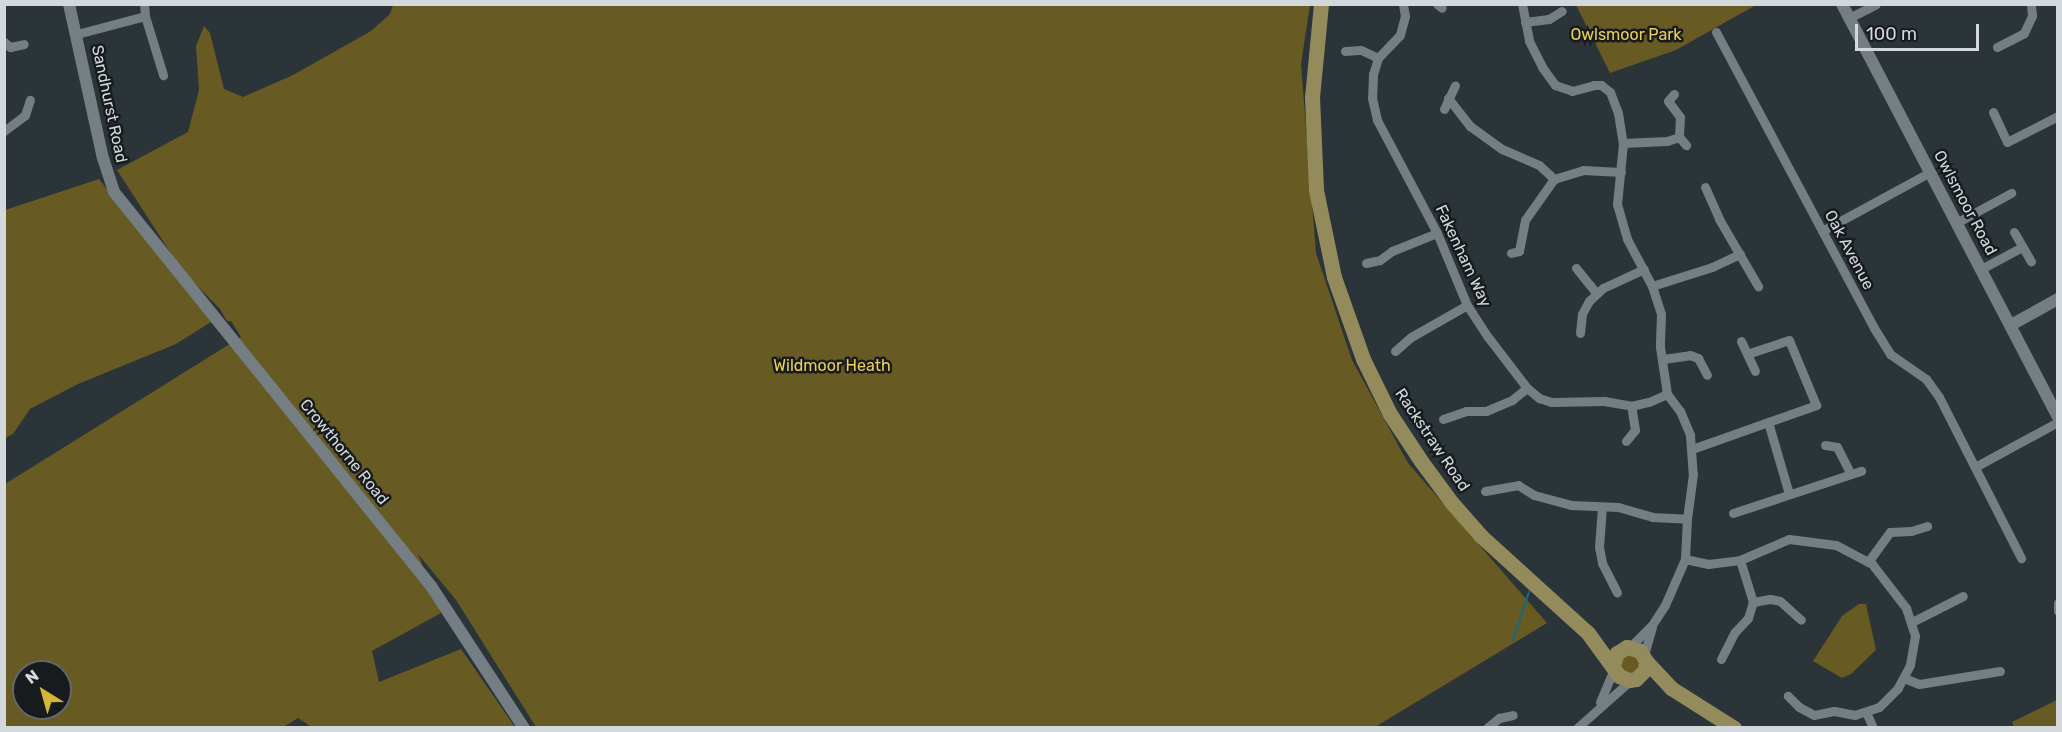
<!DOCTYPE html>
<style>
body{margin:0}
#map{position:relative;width:2062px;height:732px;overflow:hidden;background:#2b3438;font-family:Rubik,sans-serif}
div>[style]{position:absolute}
.green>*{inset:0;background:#675a22}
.stream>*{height:2px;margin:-1px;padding:0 1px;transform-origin:1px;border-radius:1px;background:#176787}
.minor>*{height:9px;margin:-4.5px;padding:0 4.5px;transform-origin:4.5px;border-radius:4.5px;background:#747e83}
.tertiary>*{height:12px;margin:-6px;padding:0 6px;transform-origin:6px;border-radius:6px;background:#747e83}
.primary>*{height:15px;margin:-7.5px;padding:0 7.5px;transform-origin:7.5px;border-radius:7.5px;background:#938b5b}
span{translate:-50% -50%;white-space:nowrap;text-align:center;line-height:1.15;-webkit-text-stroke:5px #171b1d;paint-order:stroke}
.park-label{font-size:16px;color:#ecd057}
.street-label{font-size:16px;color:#d2d8db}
.frame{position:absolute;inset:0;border:6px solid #d2d8db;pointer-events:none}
.north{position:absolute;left:12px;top:660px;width:60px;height:60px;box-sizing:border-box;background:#171b1d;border:2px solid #626769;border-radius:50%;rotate:323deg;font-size:16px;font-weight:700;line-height:24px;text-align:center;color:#d2d8db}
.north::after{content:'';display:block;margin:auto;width:21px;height:27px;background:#d3b635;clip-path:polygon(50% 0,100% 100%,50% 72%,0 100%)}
.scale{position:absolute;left:1855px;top:24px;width:124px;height:27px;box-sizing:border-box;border:3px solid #d2d8db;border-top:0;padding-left:8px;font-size:18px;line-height:21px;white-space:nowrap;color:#d2d8db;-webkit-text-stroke:4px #171b1d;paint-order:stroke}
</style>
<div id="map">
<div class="green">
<div style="clip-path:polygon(evenodd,393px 5px,1310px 5px,1301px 64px,1316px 253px,1352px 360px,1408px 463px,1547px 623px,1375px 727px,536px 727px,456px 600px,418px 554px,441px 613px,372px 651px,379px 682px,461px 649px,515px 727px,313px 728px,298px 718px,282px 728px,5px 728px,5px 484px,241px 337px,231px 321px,227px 321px,220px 309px,181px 269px,117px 170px,188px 132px,199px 90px,196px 46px,204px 26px,210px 33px,224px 89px,243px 97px,293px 75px,371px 31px,390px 14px,393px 5px,24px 672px,60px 672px,60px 708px,24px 708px,24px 672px)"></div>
<div style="clip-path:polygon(1576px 5px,1756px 5px,1676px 50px,1610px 73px)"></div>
<div style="clip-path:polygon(99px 179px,211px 322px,176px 344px,78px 384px,30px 409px,13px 434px,5px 438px,5px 210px)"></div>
<div style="clip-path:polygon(1859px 604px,1866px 604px,1876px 650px,1851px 674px,1842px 678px,1813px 661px,1842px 616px)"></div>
<div style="clip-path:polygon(1634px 653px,1640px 665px,1636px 671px,1628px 674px,1619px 669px,1619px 657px)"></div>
<div style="clip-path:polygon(2057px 700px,2057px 727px,2014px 727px,2012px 722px)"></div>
</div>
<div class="stream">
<div style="left:1513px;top:640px;width:51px;rotate:-71.6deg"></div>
</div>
<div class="minor">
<div style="left:144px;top:4px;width:12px;rotate:85deg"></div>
<div style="left:145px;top:16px;width:62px;rotate:73deg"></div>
<div style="left:1403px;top:4px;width:12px;rotate:81deg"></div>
<div style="left:1405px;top:16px;width:20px;rotate:105deg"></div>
<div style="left:1400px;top:35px;width:32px;rotate:134deg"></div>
<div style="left:1378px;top:58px;width:17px;rotate:107deg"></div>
<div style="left:1373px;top:74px;width:24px;rotate:92deg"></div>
<div style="left:1372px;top:98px;width:23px;rotate:77deg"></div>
<div style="left:1377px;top:120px;width:128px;rotate:62deg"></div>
<div style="left:1437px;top:233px;width:78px;rotate:67.4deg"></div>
<div style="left:1467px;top:305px;width:38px;rotate:57deg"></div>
<div style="left:1488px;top:337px;width:64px;rotate:52.6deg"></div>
<div style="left:1527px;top:388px;width:16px;rotate:40deg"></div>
<div style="left:1539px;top:398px;width:13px;rotate:18deg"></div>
<div style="left:1551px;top:402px;width:53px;rotate:-1.1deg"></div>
<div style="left:1604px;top:401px;width:27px;rotate:10deg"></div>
<div style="left:1631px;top:406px;width:18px;rotate:-13deg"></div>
<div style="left:1649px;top:402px;width:20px;rotate:-24deg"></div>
<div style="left:1437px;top:4px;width:6px;rotate:39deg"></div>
<div style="left:1522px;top:4px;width:38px;rotate:79deg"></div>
<div style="left:1529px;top:41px;width:29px;rotate:63deg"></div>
<div style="left:1542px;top:67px;width:22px;rotate:54deg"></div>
<div style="left:1555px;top:85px;width:18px;rotate:19deg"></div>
<div style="left:1572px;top:91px;width:23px;rotate:-15deg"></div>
<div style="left:1594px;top:85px;width:7px"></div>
<div style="left:1601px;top:85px;width:11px;rotate:38deg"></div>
<div style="left:1610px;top:92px;width:22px;rotate:69deg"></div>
<div style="left:1618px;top:113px;width:30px;rotate:81deg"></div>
<div style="left:1623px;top:143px;width:61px;rotate:95.6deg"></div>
<div style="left:1617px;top:204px;width:36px;rotate:74deg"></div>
<div style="left:1627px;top:239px;width:53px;rotate:62deg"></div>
<div style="left:1652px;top:286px;width:29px;rotate:72deg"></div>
<div style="left:1661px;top:314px;width:33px;rotate:92deg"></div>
<div style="left:1660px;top:347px;width:48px;rotate:81.5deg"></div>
<div style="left:1667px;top:394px;width:21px;rotate:53deg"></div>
<div style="left:1680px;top:411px;width:26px;rotate:67deg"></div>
<div style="left:1690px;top:435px;width:39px;rotate:86deg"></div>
<div style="left:1693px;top:474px;width:45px;rotate:97.6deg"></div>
<div style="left:1687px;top:519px;width:40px;rotate:92.9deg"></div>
<div style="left:1685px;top:559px;width:50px;rotate:113.5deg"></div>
<div style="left:1665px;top:605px;width:24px;rotate:123deg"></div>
<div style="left:1652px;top:625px;width:31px;rotate:135deg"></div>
<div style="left:1849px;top:18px;width:30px;rotate:-27deg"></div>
<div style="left:1525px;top:22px;width:24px;rotate:-7deg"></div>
<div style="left:1549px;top:19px;width:15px;rotate:-32deg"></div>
<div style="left:1716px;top:32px;width:336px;rotate:61.9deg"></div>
<div style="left:1874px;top:328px;width:31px;rotate:58deg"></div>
<div style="left:1890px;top:354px;width:44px;rotate:34.8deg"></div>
<div style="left:1926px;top:379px;width:22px;rotate:54deg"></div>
<div style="left:1939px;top:397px;width:181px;rotate:63deg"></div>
<div style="left:77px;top:34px;width:70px;rotate:-14.8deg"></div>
<div style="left:4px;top:42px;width:8px;rotate:40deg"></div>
<div style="left:10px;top:47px;width:14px;rotate:-12deg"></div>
<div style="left:1997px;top:47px;width:30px;rotate:-27deg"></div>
<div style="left:2024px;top:33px;width:19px;rotate:-65deg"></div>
<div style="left:2032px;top:16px;width:12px;rotate:-95deg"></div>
<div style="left:1345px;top:51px;width:16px;rotate:-4deg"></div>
<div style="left:1361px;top:50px;width:19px;rotate:25deg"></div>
<div style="left:1674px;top:94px;width:9px;rotate:131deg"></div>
<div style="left:1668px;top:101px;width:20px;rotate:53deg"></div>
<div style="left:1680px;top:117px;width:20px;rotate:93deg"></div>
<div style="left:1679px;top:137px;width:11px;rotate:49deg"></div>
<div style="left:1448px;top:98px;width:36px;rotate:52deg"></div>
<div style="left:1470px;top:126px;width:39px;rotate:36deg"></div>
<div style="left:1502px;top:149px;width:40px;rotate:23.4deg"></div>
<div style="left:1539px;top:165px;width:21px;rotate:43deg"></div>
<div style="left:1444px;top:109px;width:26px;rotate:-65deg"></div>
<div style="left:1993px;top:112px;width:33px;rotate:65deg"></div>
<div style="left:2007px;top:142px;width:57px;rotate:-27deg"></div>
<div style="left:4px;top:131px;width:26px;rotate:-37deg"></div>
<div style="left:25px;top:115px;width:16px;rotate:-72deg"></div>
<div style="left:1623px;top:143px;width:44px;rotate:-2.6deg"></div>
<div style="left:1667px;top:141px;width:13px;rotate:-18deg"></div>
<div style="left:1705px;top:187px;width:35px;rotate:66deg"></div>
<div style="left:1719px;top:219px;width:78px;rotate:59.8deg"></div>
<div style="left:1956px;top:223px;width:63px;rotate:-28.6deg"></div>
<div style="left:1822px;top:231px;width:123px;rotate:-28.6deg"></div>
<div style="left:2014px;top:232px;width:34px;rotate:60deg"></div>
<div style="left:1511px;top:253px;width:8px;rotate:-14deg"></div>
<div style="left:1519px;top:251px;width:32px;rotate:-79deg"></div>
<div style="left:1525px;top:220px;width:50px;rotate:-54.7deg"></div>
<div style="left:1554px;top:179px;width:30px;rotate:-17deg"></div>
<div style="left:1583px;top:170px;width:38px;rotate:3deg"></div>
<div style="left:1366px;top:263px;width:14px;rotate:-12deg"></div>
<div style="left:1380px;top:260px;width:15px;rotate:-37deg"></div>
<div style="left:1392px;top:251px;width:48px;rotate:-21.8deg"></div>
<div style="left:1576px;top:268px;width:33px;rotate:51deg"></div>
<div style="left:1981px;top:269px;width:47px;rotate:-28.2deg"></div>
<div style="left:1652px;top:286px;width:63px;rotate:-17.6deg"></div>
<div style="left:1712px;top:267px;width:31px;rotate:-25deg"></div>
<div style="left:1580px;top:333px;width:19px;rotate:-84deg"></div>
<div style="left:1582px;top:314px;width:15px;rotate:-62deg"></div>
<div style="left:1589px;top:301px;width:19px;rotate:-43deg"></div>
<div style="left:1603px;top:288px;width:45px;rotate:-24.9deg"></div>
<div style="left:1741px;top:341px;width:33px;rotate:65deg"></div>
<div style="left:1395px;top:351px;width:21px;rotate:-41deg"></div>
<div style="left:1411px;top:337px;width:64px;rotate:-29.7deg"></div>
<div style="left:1663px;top:359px;width:27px;rotate:-8deg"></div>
<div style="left:1690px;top:355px;width:9px;rotate:21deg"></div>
<div style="left:1698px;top:358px;width:19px;rotate:62deg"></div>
<div style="left:1443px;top:419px;width:24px;rotate:-19deg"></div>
<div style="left:1466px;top:411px;width:20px"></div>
<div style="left:1486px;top:411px;width:28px;rotate:-23deg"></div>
<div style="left:1512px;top:400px;width:19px;rotate:-39deg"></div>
<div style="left:1768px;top:422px;width:75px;rotate:73.7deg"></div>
<div style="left:1626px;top:441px;width:14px;rotate:-51deg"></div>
<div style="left:1635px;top:430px;width:24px;rotate:-99deg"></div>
<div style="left:1825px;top:445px;width:12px;rotate:9deg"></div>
<div style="left:1837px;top:447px;width:30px;rotate:63deg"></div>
<div style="left:1692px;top:449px;width:132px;rotate:-19.5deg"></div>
<div style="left:1816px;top:405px;width:70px;rotate:-112.6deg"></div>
<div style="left:1789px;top:340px;width:44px;rotate:161.6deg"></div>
<div style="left:1975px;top:467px;width:94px;rotate:-28.5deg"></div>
<div style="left:1485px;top:491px;width:34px;rotate:-10deg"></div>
<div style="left:1518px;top:485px;width:19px;rotate:32deg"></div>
<div style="left:1534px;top:495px;width:38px;rotate:15deg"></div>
<div style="left:1571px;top:505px;width:47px;rotate:2.4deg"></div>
<div style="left:1618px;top:507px;width:35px;rotate:16deg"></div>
<div style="left:1652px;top:517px;width:35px;rotate:3deg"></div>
<div style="left:1602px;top:507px;width:40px;rotate:94.3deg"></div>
<div style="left:1599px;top:547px;width:16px;rotate:79deg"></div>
<div style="left:1602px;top:563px;width:33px;rotate:63deg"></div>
<div style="left:1733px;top:513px;width:135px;rotate:-18.2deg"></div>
<div style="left:1685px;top:559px;width:24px;rotate:12deg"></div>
<div style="left:1708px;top:564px;width:32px;rotate:-7deg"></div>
<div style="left:1740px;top:560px;width:53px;rotate:-23.2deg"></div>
<div style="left:1789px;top:539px;width:47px;rotate:7.3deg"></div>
<div style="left:1836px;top:545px;width:41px;rotate:27.8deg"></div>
<div style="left:1872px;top:564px;width:56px;rotate:52.3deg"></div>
<div style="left:1906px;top:608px;width:29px;rotate:72deg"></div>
<div style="left:1915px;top:636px;width:29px;rotate:100deg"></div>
<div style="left:1910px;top:665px;width:26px;rotate:118deg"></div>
<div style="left:1898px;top:688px;width:27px;rotate:135deg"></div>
<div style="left:1879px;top:707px;width:25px;rotate:162deg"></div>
<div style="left:1855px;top:715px;width:21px;rotate:-169deg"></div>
<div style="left:1834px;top:711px;width:20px;rotate:169deg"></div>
<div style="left:1814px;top:715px;width:17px;rotate:-152deg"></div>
<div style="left:1799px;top:707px;width:16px;rotate:-135deg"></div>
<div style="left:1868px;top:562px;width:37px;rotate:-54deg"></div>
<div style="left:1890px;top:532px;width:21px;rotate:-3deg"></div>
<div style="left:1911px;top:531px;width:17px;rotate:-17deg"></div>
<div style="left:1753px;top:602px;width:17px;rotate:-10deg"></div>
<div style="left:1770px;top:599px;width:10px;rotate:11deg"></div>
<div style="left:1780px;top:601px;width:28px;rotate:42deg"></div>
<div style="left:2058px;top:603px;width:8px;rotate:90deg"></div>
<div style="left:1912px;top:622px;width:57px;rotate:-27deg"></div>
<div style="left:1644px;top:655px;width:29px;rotate:-74deg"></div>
<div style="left:1721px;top:659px;width:30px;rotate:-63deg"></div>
<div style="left:1735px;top:632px;width:19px;rotate:-47deg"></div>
<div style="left:1748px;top:618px;width:17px;rotate:-73deg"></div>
<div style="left:1753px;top:602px;width:44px;rotate:-107.2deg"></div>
<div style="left:1904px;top:678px;width:16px;rotate:22deg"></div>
<div style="left:1919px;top:684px;width:82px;rotate:-9.1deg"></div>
<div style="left:1600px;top:702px;width:36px;rotate:-67deg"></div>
<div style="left:1866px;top:712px;width:17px;rotate:66deg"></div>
<div style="left:1487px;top:728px;width:16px;rotate:-40deg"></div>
<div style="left:1499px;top:718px;width:14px;rotate:-12deg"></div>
<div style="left:1577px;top:728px;width:72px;rotate:-41.6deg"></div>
</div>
<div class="tertiary">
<div style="left:69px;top:4px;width:158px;rotate:77.6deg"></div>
<div style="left:103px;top:158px;width:36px;rotate:72deg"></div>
<div style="left:114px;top:192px;width:506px;rotate:51.18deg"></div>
<div style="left:431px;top:586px;width:170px;rotate:56.8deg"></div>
<div style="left:1842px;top:4px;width:466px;rotate:62.4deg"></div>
<div style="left:2011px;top:325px;width:54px;rotate:-29deg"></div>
</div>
<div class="primary">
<div style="left:1321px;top:4px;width:93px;rotate:95.5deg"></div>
<div style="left:1312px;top:97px;width:93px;rotate:87.5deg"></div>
<div style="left:1316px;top:190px;width:89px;rotate:78.3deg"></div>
<div style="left:1334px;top:277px;width:87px;rotate:70.5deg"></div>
<div style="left:1363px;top:359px;width:61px;rotate:63.9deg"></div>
<div style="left:1390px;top:414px;width:56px;rotate:56.6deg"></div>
<div style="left:1421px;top:461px;width:52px;rotate:53.6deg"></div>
<div style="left:1452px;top:503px;width:44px;rotate:48.7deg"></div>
<div style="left:1481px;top:536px;width:144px;rotate:42.2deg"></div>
<div style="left:1588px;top:633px;width:53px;rotate:54.2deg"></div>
<div style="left:1619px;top:676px;width:11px;rotate:22deg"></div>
<div style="left:1629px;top:680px;width:7px;rotate:-8deg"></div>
<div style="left:1636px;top:679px;width:13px;rotate:-45deg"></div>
<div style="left:1645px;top:670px;width:9px;rotate:-84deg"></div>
<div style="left:1646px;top:661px;width:12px;rotate:-121deg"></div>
<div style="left:1640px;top:651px;width:14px;rotate:-163deg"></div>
<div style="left:1627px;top:647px;width:12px;rotate:149deg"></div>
<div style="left:1617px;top:653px;width:13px;rotate:108deg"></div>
<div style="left:1646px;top:661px;width:37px;rotate:47deg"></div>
<div style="left:1671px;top:688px;width:75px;rotate:32.4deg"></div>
</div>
<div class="park-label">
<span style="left:1626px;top:35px">Owlsmoor Park</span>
<span style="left:832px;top:366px">Wildmoor Heath</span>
</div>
<div class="street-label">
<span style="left:109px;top:104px;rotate:78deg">Sandhurst Road</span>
<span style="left:1965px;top:203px;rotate:62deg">Owlsmoor Road</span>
<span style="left:1849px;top:250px;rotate:62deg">Oak Avenue</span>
<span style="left:1463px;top:256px;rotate:65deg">Fakenham Way</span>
<span style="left:1432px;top:440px;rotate:56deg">Rackstraw Road</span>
<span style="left:344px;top:452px;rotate:51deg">Crowthorne Road</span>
</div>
<div class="frame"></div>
<div class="north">N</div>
<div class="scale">100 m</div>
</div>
